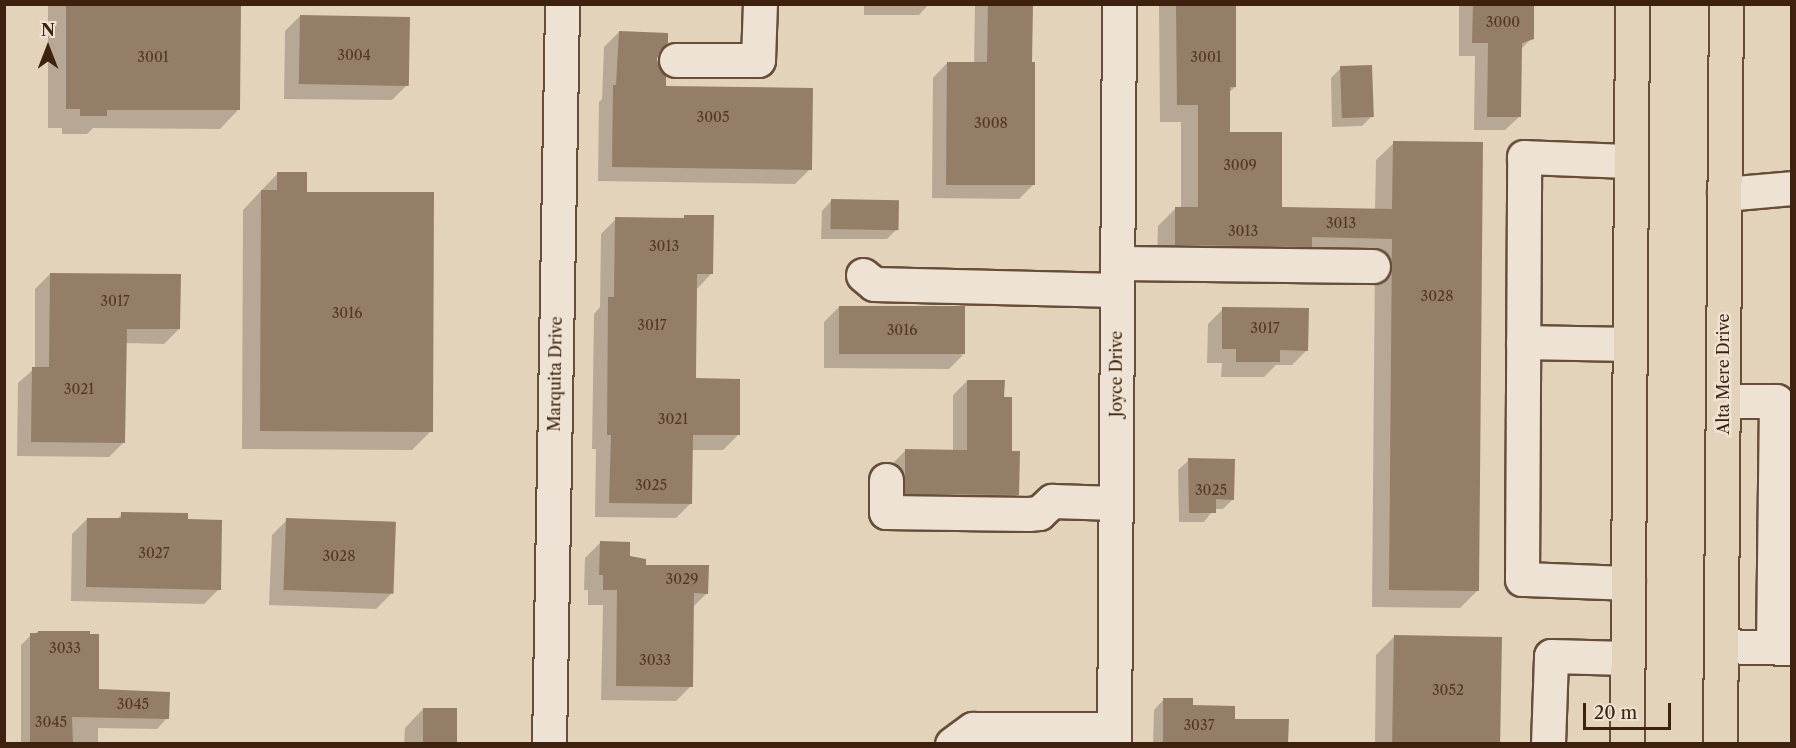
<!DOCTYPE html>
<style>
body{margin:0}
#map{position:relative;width:1796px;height:748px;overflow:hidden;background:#e4d3bb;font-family:"Libre Caslon Text",serif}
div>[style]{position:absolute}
.shadow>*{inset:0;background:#0003}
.building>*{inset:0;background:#947e68;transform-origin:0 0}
.roads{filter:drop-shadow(2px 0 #684e39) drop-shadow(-2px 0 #684e39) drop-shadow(0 2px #684e39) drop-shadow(0 -2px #684e39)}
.minor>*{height:33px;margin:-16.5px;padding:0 16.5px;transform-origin:16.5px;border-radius:16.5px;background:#ede2d3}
.major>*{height:33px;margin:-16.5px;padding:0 16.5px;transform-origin:16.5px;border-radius:16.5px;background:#e4d3bb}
span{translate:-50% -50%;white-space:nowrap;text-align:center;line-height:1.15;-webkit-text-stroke:5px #ede2d3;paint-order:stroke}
.number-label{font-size:14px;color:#543824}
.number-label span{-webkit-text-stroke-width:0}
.street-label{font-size:16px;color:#3e210e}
.frame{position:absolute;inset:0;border:6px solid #3e210e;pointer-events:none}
.north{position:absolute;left:18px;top:18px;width:60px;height:60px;-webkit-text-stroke:4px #ede2d3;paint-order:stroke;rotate:0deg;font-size:16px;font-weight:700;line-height:24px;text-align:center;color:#3e210e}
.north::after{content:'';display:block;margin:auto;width:21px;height:27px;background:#3e210e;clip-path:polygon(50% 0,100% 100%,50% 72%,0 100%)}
.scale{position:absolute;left:1583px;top:703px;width:88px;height:27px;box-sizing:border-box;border:3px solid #3e210e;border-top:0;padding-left:8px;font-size:18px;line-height:21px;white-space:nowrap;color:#3e210e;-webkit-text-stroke:4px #ede2d3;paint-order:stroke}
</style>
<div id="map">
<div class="shadow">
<div style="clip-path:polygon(48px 4px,239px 4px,238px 110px,220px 129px,93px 128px,87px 134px,62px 134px,62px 128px,48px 128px)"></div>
<div style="clip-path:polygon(864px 4px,929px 4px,919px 15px,864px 15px)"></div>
<div style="clip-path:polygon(975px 4px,1031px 4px,1033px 185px,1019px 199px,932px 198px,933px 78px,947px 63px,974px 64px)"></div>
<div style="clip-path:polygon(1159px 4px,1234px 4px,1235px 87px,1228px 93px,1228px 133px,1280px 208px,1375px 210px,1376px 160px,1394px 143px,1478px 590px,1460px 608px,1372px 607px,1375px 256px,1157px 262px,1158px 226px,1176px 208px,1181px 208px,1181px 122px,1160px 122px)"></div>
<div style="clip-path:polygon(1459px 4px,1532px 4px,1532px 38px,1520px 50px,1519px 117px,1505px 130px,1474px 130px,1475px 56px,1459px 56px)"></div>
<div style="clip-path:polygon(300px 16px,407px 85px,392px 100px,284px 99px,285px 31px)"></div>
<div style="clip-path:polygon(619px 32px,658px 51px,656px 59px,664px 88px,810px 169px,795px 184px,598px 181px,599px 102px,602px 99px,604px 47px)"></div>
<div style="clip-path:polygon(1341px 68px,1372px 116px,1362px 126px,1332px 127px,1331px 78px)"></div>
<div style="clip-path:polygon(278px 173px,305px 193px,431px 431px,412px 450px,242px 449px,243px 210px)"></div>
<div style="clip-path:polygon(832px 200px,897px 229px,887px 239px,821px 239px,822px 211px)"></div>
<div style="clip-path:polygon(685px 216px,711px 274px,697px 289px,695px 380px,738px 435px,723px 450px,692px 450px,691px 503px,676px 518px,595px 517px,596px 449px,592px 449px,594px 314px,600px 307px,601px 234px,616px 219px,682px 220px)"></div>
<div style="clip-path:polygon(50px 274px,179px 329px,164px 344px,125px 343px,124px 442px,109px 457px,17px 456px,18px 383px,35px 368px,35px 289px)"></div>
<div style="clip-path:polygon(839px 307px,963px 355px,949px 369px,824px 368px,824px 322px)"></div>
<div style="clip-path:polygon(1223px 309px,1307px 350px,1292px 365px,1276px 365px,1264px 377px,1221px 377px,1222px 363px,1207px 363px,1208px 324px)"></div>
<div style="clip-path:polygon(967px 381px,1003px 398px,1018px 494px,1004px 508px,892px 507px,891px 465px,905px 451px,953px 451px,953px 395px)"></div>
<div style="clip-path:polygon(1189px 460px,1233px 499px,1223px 509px,1214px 509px,1204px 522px,1179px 522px,1178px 470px)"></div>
<div style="clip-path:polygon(122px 514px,187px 520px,219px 589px,204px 604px,71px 601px,72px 534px,87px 519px,116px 520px)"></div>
<div style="clip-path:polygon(287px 520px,391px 594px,376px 609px,269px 605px,272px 535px)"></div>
<div style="clip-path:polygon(600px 543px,645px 566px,707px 593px,692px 608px,691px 686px,676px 701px,601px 700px,603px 605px,588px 605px,588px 590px,584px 590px,585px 558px)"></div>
<div style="clip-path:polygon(38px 632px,97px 690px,167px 718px,157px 729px,98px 728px,98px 744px,21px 744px,21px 645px,31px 635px)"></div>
<div style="clip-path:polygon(1395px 636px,1500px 744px,1375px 744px,1376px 655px)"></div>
<div style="clip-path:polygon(1164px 699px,1233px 721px,1287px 744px,1153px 744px,1154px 710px)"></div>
<div style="clip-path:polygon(423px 709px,456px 742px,454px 744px,404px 744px,405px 728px)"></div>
</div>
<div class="building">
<div style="clip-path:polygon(66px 4px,241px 4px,240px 110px,107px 110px,107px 116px,80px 116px,80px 109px,66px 109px)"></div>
<div style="clip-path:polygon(988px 4px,1033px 4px,1032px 62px,1035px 62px,1035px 185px,946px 185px,947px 62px,987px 62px)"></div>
<div style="clip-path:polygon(1176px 4px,1236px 4px,1236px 87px,1230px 87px,1230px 132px,1282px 132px,1282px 207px,1392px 209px,1393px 141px,1483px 142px,1479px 591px,1389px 590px,1392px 239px,1312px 237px,1312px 247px,1175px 245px,1175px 207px,1198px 207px,1198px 105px,1177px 105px)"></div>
<div style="clip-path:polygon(1473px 4px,1534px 4px,1534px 39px,1522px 43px,1521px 117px,1487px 117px,1488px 43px,1472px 43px)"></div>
<div style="left:300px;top:15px;width:110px;height:69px;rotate:1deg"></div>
<div style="clip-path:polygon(619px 31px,668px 33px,668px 43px,660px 50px,657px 59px,660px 69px,666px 76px,666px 86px,813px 88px,812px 170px,612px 167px,613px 85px,616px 85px)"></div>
<div style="left:1372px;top:65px;width:52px;height:32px;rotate:88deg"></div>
<div style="clip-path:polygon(277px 172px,307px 172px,307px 192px,434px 192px,433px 432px,260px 431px,261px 190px,277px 190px)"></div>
<div style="left:831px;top:199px;width:68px;height:30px;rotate:1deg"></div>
<div style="clip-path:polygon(684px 215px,714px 215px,713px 274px,697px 274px,696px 378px,740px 379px,740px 435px,693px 435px,692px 504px,609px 503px,611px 435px,607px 435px,608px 297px,614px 297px,615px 217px,684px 218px)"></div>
<div style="clip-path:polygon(50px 273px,181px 274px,180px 329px,127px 329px,125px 443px,31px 442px,32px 367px,49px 367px)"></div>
<div style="left:839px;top:306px;width:126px;height:48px"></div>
<div style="clip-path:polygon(1222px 307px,1309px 308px,1308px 351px,1280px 350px,1280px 362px,1236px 362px,1236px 349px,1222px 349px)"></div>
<div style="clip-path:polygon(967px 380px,1005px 380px,1004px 397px,1012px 397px,1012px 451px,1020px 451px,1019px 495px,905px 494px,905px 449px,967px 450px)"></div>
<div style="clip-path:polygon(1188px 458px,1235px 459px,1234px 500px,1216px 499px,1216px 513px,1189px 513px)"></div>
<div style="clip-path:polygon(121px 512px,188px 513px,188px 519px,222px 520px,221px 590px,86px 587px,87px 518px,121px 518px)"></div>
<div style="left:286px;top:518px;width:110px;height:72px;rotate:2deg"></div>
<div style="clip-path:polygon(600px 541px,630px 542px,630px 556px,646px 559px,646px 565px,709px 565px,708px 594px,694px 593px,693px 687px,616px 686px,617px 590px,603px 590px,603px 575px,599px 575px)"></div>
<div style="clip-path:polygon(38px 631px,90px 631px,90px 634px,99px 634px,99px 689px,170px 692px,169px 719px,72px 717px,73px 744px,30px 744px,30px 633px,38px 633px)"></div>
<div style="left:1394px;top:635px;width:108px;height:109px;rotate:1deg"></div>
<div style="clip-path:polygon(1163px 698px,1193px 698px,1193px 705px,1235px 706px,1235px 719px,1289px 719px,1288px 744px,1163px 744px)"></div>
<div style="left:423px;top:708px;width:34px;height:34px"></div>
</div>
<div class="roads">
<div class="minor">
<div style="left:676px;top:60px;width:82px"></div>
<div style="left:758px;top:60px;width:56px;rotate:-88deg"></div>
<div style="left:1724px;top:194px;width:68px;rotate:-5deg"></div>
<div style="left:1117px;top:263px;width:256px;rotate:0.7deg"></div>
<div style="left:863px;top:275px;width:14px;rotate:39deg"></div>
<div style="left:874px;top:284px;width:243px;rotate:1.4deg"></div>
<div style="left:1523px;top:342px;width:106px;rotate:1.1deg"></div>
<div style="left:1723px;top:401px;width:53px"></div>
<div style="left:1776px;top:401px;width:246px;rotate:90.7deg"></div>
<div style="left:886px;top:480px;width:32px;rotate:90deg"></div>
<div style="left:886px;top:512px;width:142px;rotate:0.8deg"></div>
<div style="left:1028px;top:514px;width:11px;rotate:-5deg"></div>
<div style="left:1039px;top:513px;width:18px;rotate:-43deg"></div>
<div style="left:1052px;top:501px;width:64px;rotate:1.8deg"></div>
<div style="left:1628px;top:583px;width:106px;rotate:-177.8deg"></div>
<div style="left:1522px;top:579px;width:422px;rotate:-89.7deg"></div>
<div style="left:1524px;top:157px;width:106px;rotate:2.2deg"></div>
<div style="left:1721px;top:646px;width:71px;rotate:1.6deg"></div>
<div style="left:549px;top:744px;width:740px;rotate:-88.99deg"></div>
<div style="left:952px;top:744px;width:26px;rotate:-36deg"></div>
<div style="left:973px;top:729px;width:141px"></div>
<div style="left:1114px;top:744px;width:740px;rotate:-89.61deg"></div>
<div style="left:1548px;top:744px;width:88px;rotate:-88deg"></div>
<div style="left:1551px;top:656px;width:76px;rotate:1.5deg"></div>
</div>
<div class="major">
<div style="left:1627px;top:744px;width:740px;rotate:-89.61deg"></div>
<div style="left:1720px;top:744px;width:740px;rotate:-89.54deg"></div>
</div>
</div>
<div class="number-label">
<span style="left:1503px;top:22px">3000</span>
<span style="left:354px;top:55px">3004</span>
<span style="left:153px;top:57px">3001</span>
<span style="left:1206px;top:57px">3001</span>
<span style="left:713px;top:117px">3005</span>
<span style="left:991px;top:123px">3008</span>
<span style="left:1240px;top:165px">3009</span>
<span style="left:1341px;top:223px">3013</span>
<span style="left:1243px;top:231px">3013</span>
<span style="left:664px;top:246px">3013</span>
<span style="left:1437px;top:296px">3028</span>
<span style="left:115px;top:301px">3017</span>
<span style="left:347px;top:313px">3016</span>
<span style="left:652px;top:325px">3017</span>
<span style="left:1265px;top:328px">3017</span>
<span style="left:902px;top:330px">3016</span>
<span style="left:79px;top:389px">3021</span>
<span style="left:673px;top:419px">3021</span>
<span style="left:651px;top:485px">3025</span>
<span style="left:1211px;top:490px">3025</span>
<span style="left:154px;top:553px">3027</span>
<span style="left:339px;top:556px">3028</span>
<span style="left:682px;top:579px">3029</span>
<span style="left:65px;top:648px">3033</span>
<span style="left:655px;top:660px">3033</span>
<span style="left:1448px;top:690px">3052</span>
<span style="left:133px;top:704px">3045</span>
<span style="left:51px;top:722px">3045</span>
<span style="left:1199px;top:725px">3037</span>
</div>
<div class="street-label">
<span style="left:555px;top:374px;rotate:-89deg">Marquita Drive</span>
<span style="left:1116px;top:374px;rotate:-90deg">Joyce Drive</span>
<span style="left:1723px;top:374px;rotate:-90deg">Alta Mere Drive</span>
</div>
<div class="frame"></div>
<div class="north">N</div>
<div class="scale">20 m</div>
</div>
